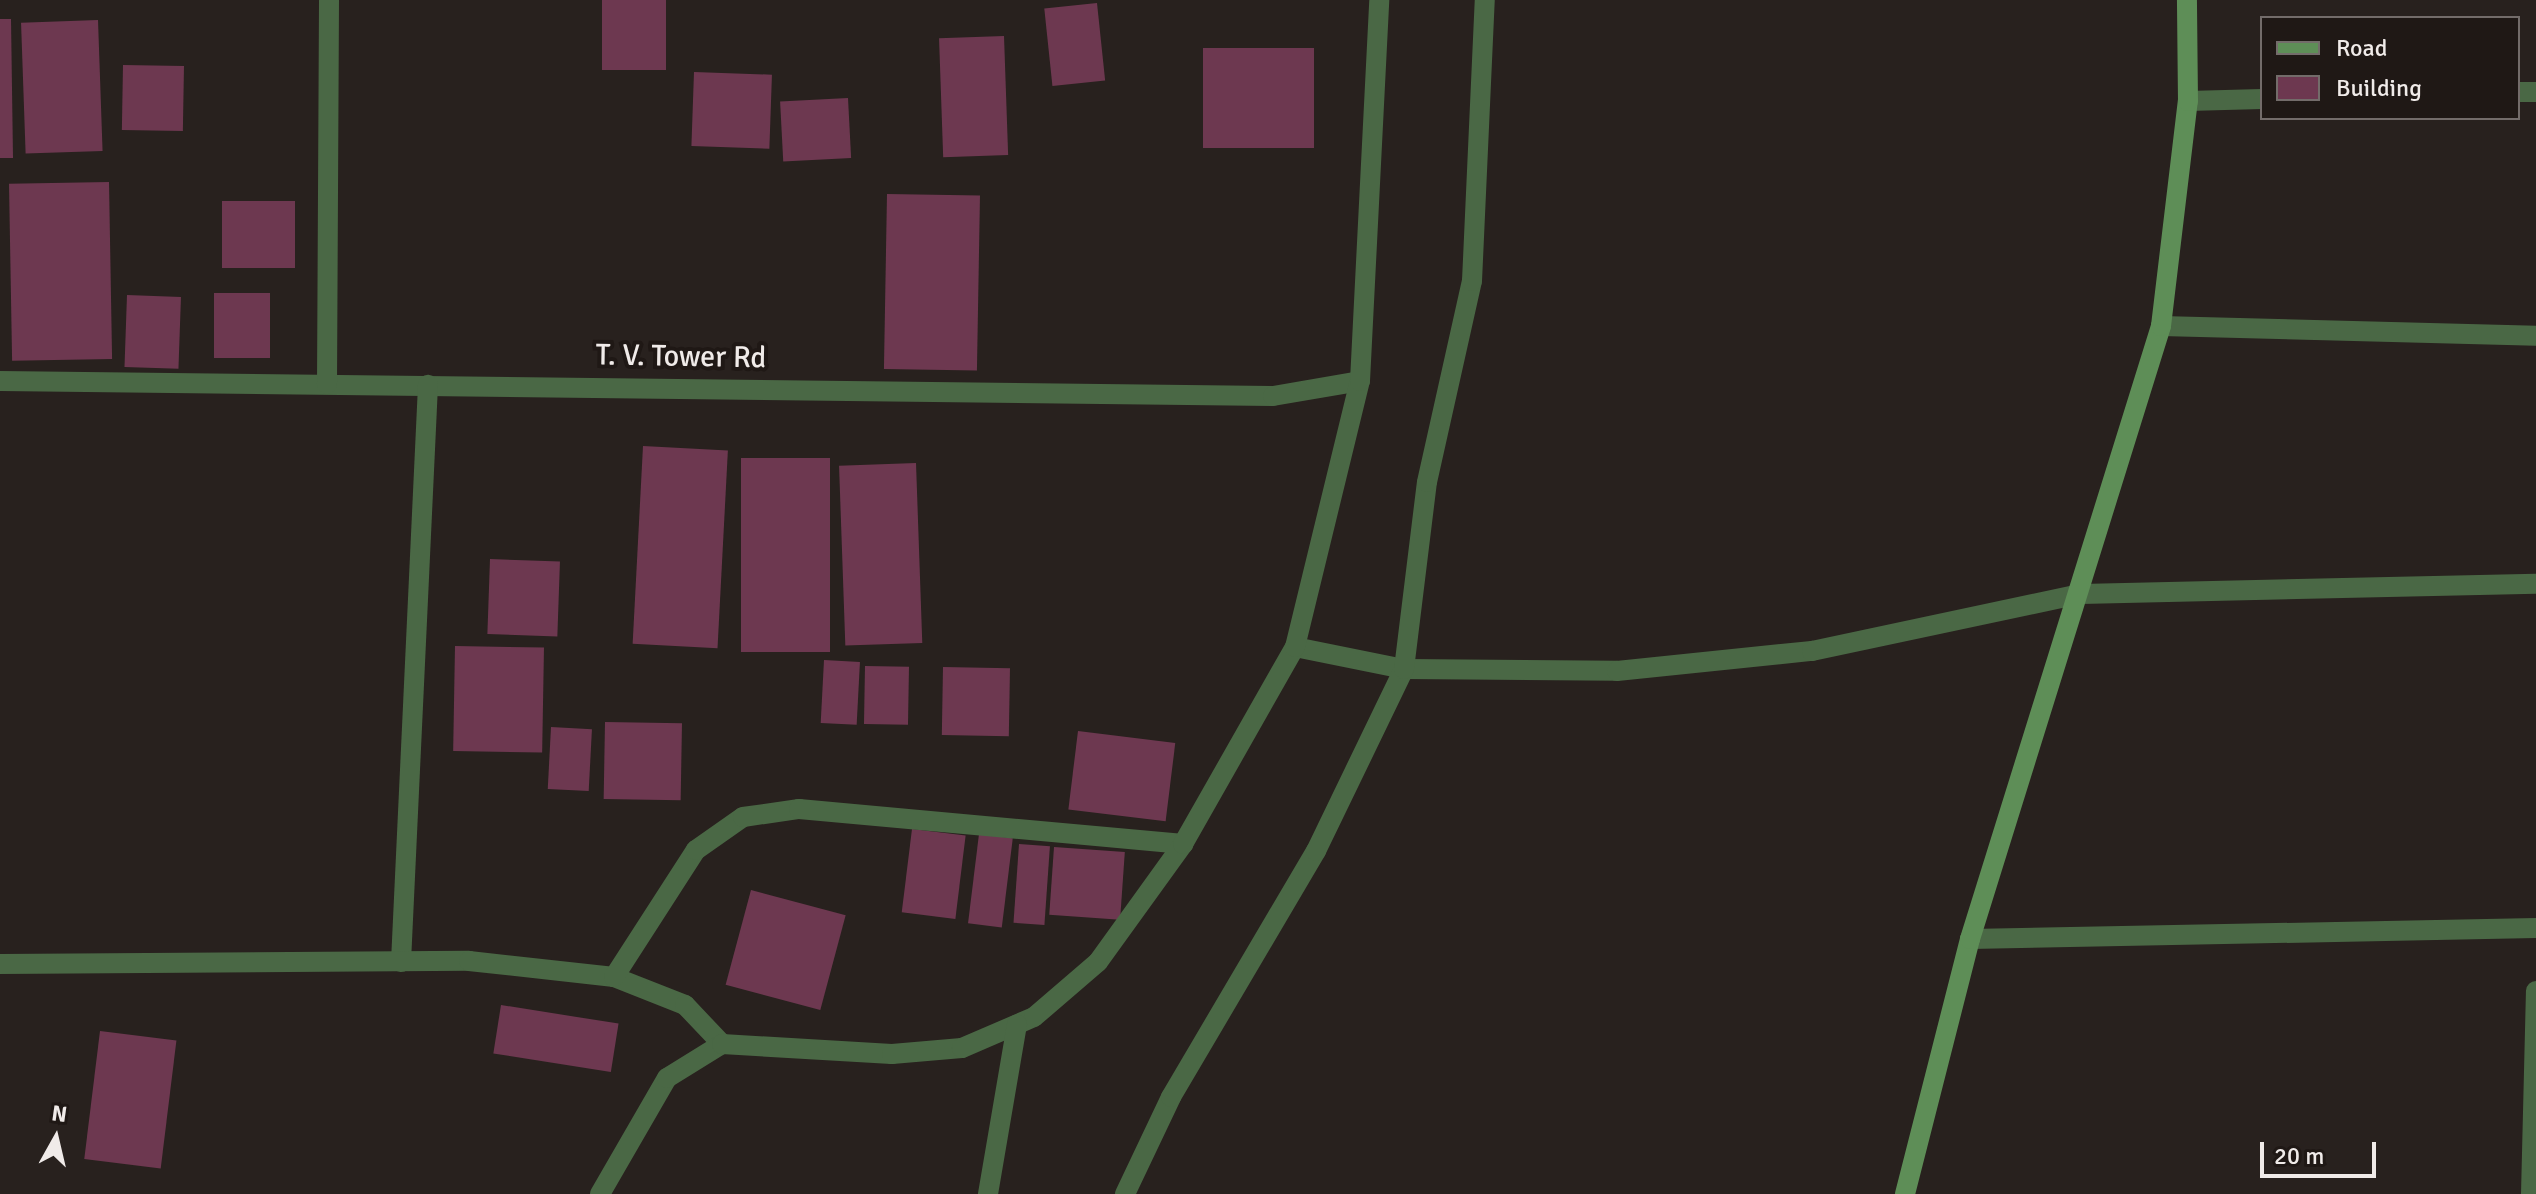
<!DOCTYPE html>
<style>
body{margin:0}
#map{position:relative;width:2536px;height:1194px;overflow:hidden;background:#28211e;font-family:Signika,sans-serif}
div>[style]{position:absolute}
.building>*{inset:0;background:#6d3850;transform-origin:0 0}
.street>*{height:20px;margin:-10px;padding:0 10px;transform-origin:10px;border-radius:10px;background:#4a6845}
.secondary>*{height:20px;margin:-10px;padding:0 10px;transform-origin:10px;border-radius:10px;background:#5e8e57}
span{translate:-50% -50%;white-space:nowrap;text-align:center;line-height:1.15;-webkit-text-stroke:8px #1f1815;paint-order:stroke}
.street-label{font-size:30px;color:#f0ebe9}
.legend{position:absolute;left:2260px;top:16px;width:260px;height:104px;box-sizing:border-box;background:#1f1815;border:2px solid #736c6a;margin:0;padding:10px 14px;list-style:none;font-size:24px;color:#f0ebe9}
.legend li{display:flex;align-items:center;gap:16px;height:40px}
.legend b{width:40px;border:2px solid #736c6a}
.north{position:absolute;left:16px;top:1098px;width:80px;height:80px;-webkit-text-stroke:6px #1f1815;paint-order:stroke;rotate:8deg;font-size:22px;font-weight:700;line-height:32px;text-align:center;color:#f0ebe9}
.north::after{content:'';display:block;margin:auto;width:28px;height:36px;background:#f0ebe9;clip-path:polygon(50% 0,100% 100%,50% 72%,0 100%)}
.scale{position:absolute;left:2260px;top:1142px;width:116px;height:36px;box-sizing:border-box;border:4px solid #f0ebe9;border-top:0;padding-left:10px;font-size:24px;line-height:28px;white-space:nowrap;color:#f0ebe9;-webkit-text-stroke:6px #1f1815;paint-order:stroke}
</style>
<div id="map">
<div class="building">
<div style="left:602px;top:0;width:64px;height:70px"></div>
<div style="left:1097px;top:3px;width:78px;height:53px;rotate:84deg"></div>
<div style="clip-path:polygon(0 19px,11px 19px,13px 158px,0 158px)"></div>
<div style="left:98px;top:20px;width:131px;height:77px;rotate:88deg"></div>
<div style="left:1004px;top:36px;width:119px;height:65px;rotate:88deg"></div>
<div style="left:1203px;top:48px;width:111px;height:100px"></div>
<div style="left:123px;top:65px;width:61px;height:65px;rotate:1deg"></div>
<div style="left:694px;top:72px;width:78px;height:74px;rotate:2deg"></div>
<div style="left:848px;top:98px;width:60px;height:68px;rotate:87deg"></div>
<div style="left:109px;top:182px;width:177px;height:100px;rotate:89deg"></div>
<div style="left:887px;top:194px;width:93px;height:175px;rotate:1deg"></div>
<div style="left:222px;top:201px;width:73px;height:67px"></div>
<div style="left:214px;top:293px;width:56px;height:65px"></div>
<div style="left:127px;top:295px;width:54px;height:72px;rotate:2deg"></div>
<div style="left:643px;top:446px;width:85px;height:198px;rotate:3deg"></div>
<div style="left:741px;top:458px;width:89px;height:194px"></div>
<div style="left:916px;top:463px;width:180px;height:77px;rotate:88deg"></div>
<div style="left:490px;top:559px;width:70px;height:75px;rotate:2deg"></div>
<div style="left:455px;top:646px;width:89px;height:105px;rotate:1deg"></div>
<div style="left:824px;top:660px;width:36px;height:63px;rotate:3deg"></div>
<div style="left:865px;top:666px;width:44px;height:58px;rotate:1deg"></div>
<div style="left:943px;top:667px;width:67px;height:68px;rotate:1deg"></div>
<div style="left:605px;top:722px;width:77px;height:77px;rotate:1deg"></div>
<div style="left:551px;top:727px;width:41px;height:62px;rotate:3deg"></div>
<div style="left:1078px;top:731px;width:98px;height:79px;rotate:7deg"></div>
<div style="left:912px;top:829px;width:54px;height:84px;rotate:7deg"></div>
<div style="left:979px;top:834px;width:34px;height:90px;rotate:7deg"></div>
<div style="left:1019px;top:844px;width:31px;height:79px;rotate:4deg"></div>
<div style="left:1054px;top:847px;width:71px;height:68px;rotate:4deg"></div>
<div style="left:751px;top:890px;width:98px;height:98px;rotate:15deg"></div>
<div style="left:501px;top:1005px;width:119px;height:49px;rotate:9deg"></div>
<div style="left:100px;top:1031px;width:77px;height:129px;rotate:7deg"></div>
</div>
<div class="street">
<div style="left:2518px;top:92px;width:18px"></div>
<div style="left:2188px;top:101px;width:74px;rotate:-1.5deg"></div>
<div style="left:2161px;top:326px;width:375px;rotate:1.5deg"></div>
<div style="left:0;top:381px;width:1273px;rotate:0.68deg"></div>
<div style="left:1273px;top:396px;width:88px;rotate:-9.8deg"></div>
<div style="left:327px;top:384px;width:384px;rotate:-89.7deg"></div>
<div style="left:1295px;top:647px;width:111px;rotate:11.4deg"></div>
<div style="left:1404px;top:669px;width:213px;rotate:0.5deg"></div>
<div style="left:1617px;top:671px;width:196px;rotate:-5.9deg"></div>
<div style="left:1812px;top:651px;width:275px;rotate:-12deg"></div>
<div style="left:2081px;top:594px;width:455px;rotate:-1.3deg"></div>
<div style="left:1970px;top:939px;width:566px;rotate:-1.11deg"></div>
<div style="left:401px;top:962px;width:578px;rotate:-87.32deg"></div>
<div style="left:0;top:964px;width:469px;rotate:-0.4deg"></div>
<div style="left:469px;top:961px;width:146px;rotate:6.3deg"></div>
<div style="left:614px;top:977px;width:76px;rotate:21.5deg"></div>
<div style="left:685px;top:1005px;width:54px;rotate:46.5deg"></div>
<div style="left:614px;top:977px;width:151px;rotate:-57.2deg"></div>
<div style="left:696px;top:850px;width:57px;rotate:-35.1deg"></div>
<div style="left:743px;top:817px;width:57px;rotate:-8.1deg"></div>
<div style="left:799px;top:809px;width:386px;rotate:5.2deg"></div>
<div style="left:600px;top:1194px;width:134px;rotate:-60deg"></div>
<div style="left:667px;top:1078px;width:65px;rotate:-31.7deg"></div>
<div style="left:722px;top:1044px;width:170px;rotate:3.4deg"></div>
<div style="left:892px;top:1054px;width:70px;rotate:-4.9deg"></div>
<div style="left:962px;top:1048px;width:78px;rotate:-23.3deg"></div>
<div style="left:1034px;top:1017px;width:84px;rotate:-40.7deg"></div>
<div style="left:1098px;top:962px;width:145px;rotate:-54.2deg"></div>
<div style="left:1183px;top:844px;width:227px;rotate:-60.4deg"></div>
<div style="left:1295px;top:647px;width:274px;rotate:-76.3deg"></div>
<div style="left:1360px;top:381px;width:381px;rotate:-87.1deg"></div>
<div style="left:988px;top:1194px;width:172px;rotate:-80.3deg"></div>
<div style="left:1125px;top:1194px;width:107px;rotate:-64.6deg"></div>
<div style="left:1171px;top:1097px;width:286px;rotate:-59.5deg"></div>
<div style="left:1316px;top:851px;width:202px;rotate:-64.2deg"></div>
<div style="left:1404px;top:669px;width:188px;rotate:-83deg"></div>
<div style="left:1427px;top:482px;width:206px;rotate:-77.4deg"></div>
<div style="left:1472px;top:281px;width:281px;rotate:-87.4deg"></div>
<div style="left:2531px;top:1194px;width:203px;rotate:-88.6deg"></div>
</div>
<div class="secondary">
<div style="left:1905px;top:1194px;width:263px;rotate:-75.7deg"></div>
<div style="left:1970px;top:939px;width:642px;rotate:-72.69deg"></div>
<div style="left:2161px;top:326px;width:227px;rotate:-83.2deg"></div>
<div style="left:2188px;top:101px;width:101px;rotate:-90.6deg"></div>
</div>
<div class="street-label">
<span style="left:681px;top:357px;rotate:1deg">T. V. Tower Rd</span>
</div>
<ul class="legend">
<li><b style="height:10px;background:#5e8e57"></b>Road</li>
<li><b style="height:22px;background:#6d3850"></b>Building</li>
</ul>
<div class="north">N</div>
<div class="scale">20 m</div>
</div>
